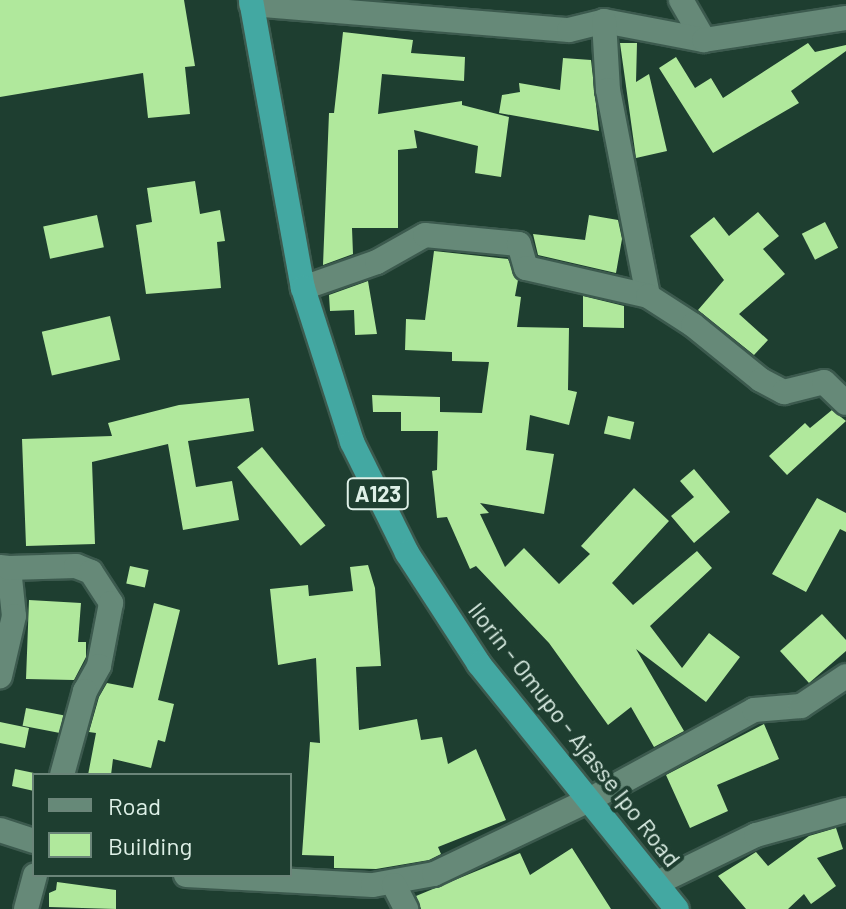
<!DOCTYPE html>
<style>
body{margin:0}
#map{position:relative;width:846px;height:909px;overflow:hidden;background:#1e3e30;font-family:Barlow,sans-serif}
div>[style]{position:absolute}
.building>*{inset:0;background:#b0e89c;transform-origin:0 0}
.roads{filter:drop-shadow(2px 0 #3c5a4e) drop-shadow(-2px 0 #3c5a4e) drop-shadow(0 2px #3c5a4e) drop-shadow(0 -2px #3c5a4e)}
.minor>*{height:24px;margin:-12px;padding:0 12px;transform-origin:12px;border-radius:12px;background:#668978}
.highway>*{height:24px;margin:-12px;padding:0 12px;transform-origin:12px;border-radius:12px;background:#43a8a2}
span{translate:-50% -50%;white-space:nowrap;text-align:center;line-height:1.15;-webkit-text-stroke:8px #1e3e30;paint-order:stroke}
.shield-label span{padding:2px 6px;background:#1e3e30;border:2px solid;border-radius:6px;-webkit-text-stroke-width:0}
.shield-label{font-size:22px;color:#def0e7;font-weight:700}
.street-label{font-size:24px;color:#def0e7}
.legend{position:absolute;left:32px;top:773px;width:260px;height:104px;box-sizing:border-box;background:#1e3e30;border:2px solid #6b8579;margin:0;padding:10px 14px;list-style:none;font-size:24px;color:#def0e7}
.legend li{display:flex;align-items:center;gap:16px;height:40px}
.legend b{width:40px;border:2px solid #6b8579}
</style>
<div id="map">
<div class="building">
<div style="clip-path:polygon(0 0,184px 0,195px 66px,185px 67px,190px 114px,148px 118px,143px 73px,0 97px)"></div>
<div style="clip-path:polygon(343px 32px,413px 40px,411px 53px,465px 57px,464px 81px,382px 74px,378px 114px,462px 101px,462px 105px,509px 117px,501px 177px,475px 173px,478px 146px,414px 130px,417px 148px,398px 150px,398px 228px,352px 228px,353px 254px,323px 265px,329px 113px,334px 113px)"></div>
<div style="clip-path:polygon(620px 43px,637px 43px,636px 82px,649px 74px,667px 151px,636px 158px)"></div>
<div style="clip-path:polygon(808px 43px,815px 52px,846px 45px,846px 51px,791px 91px,799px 103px,713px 153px,659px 68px,676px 57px,695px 88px,711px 78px,723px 98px)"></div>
<div style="clip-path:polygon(563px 58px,591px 60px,599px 131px,499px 113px,502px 95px,520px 92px,519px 83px,560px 90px)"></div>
<div style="clip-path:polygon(195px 181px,200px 214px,220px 210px,225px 241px,217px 242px,221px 288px,146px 294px,136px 225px,152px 222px,147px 188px)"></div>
<div style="clip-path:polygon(758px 212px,779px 236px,763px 249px,785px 274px,739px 314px,768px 340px,754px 355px,698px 310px,724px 280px,690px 236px,714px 217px,729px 236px)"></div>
<div style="left:97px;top:215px;width:33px;height:55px;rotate:78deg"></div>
<div style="clip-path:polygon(589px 215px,618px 220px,622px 239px,616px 273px,538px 255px,533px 234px,585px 240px)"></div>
<div style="left:825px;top:222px;width:29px;height:26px;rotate:63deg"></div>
<div style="clip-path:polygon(434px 251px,508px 259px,518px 280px,515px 296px,521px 297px,517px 327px,569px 328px,568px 390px,577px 392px,569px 425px,530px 415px,526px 450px,554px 454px,544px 514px,480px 503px,489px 513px,480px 514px,505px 567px,524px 548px,559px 584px,590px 554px,581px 546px,634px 488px,669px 521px,612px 583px,633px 605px,697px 551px,712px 568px,650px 626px,682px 668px,709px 633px,740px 657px,706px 702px,636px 649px,684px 731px,654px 747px,631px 707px,608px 725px,549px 643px,476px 566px,470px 569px,447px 517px,437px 518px,432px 471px,437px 470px,438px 431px,401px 431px,401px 412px,373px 412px,372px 395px,440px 397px,440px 412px,482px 413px,489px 362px,452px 361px,452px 352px,405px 350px,406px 319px,425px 320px)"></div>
<div style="clip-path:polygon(368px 281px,377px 334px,355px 335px,354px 310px,330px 311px,329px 295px)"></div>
<div style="clip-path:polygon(583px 296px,624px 306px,624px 328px,583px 327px)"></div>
<div style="left:110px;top:316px;width:45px;height:70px;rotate:77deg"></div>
<div style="clip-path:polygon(249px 398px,254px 431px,188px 441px,196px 487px,232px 481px,239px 520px,183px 530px,168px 444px,92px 462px,95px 544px,26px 546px,22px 439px,112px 436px,108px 423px,179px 405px)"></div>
<div style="clip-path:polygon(832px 410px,846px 421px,787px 475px,769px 456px,805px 423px,810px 428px)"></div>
<div style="left:608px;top:416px;width:27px;height:18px;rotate:13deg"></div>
<div style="left:262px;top:447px;width:101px;height:32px;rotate:51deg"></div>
<div style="clip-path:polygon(694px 469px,730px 512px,694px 543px,671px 516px,694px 497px,680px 481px)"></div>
<div style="clip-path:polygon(817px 498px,846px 513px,846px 532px,840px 529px,806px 592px,772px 574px)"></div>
<div style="clip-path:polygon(368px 565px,375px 588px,381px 666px,356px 667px,359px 730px,417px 719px,421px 740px,442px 737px,448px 764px,476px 749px,506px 820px,438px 847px,441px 854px,429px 860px,376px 869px,334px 868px,334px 856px,302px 855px,310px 742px,320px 743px,316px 658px,278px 665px,270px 589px,308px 585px,309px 596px,353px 591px,350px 567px)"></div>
<div style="left:130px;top:566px;width:19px;height:18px;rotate:12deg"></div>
<div style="clip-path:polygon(29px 600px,81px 603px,78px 642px,86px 642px,86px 657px,74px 680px,26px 679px)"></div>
<div style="clip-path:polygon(154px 603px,180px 610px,158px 700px,174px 704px,165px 742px,158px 740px,151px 768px,113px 759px,111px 775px,88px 775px,96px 733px,89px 732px,99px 697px,107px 683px,133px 688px)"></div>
<div style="clip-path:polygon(822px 614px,846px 640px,846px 651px,809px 683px,780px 651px)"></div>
<div style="left:26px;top:708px;width:38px;height:18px;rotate:11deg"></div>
<div style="clip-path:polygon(0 722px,29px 728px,25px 748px,0 743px)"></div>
<div style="clip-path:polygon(764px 724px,779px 759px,717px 785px,728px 811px,690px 828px,666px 775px)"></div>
<div style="clip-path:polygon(15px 769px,34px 773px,34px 791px,12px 786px)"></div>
<div style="clip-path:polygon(836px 828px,843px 849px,817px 858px,836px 886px,811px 904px,804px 894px,788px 909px,746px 909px,718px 876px,756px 852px,768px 866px,809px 836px)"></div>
<div style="clip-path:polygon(572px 848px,611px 909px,421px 909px,416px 896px,520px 853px,530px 875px)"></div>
<div style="clip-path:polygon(57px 882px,116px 890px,116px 909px,49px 907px,49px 893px,56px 890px)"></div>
</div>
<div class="roads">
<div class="minor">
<div style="left:681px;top:0;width:46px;rotate:60.1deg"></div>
<div style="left:251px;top:4px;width:319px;rotate:4.7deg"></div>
<div style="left:569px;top:30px;width:36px;rotate:-14deg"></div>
<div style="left:604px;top:21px;width:102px;rotate:10.8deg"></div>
<div style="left:704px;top:40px;width:144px;rotate:-8.8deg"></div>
<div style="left:604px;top:21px;width:69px;rotate:86.7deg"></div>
<div style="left:608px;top:90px;width:210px;rotate:79deg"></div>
<div style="left:303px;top:288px;width:78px;rotate:-19.4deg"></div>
<div style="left:377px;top:262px;width:55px;rotate:-29.4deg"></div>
<div style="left:425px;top:235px;width:94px;rotate:5.5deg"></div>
<div style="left:519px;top:244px;width:25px;rotate:74deg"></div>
<div style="left:526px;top:268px;width:125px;rotate:12.9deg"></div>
<div style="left:648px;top:296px;width:54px;rotate:32.8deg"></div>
<div style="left:693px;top:325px;width:87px;rotate:39deg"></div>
<div style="left:761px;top:380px;width:26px;rotate:28deg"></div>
<div style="left:784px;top:392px;width:41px;rotate:-14deg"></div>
<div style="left:824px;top:382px;width:30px;rotate:44deg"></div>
<div style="left:0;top:567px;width:9px;rotate:6deg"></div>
<div style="left:9px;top:568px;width:48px;rotate:84.1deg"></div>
<div style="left:14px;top:616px;width:62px;rotate:103.1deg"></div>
<div style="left:9px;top:568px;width:67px;rotate:-1.7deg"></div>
<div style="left:76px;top:566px;width:16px;rotate:22deg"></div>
<div style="left:91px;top:572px;width:37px;rotate:57deg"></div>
<div style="left:111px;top:603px;width:64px;rotate:100.8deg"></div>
<div style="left:99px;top:666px;width:29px;rotate:119deg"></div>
<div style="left:85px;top:691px;width:87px;rotate:105.3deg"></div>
<div style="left:0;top:830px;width:36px;rotate:18deg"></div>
<div style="left:186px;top:875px;width:187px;rotate:3.1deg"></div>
<div style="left:373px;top:885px;width:62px;rotate:-10.2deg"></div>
<div style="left:434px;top:874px;width:172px;rotate:-25.5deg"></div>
<div style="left:589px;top:800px;width:188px;rotate:-28.6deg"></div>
<div style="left:754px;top:710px;width:47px;rotate:-4.9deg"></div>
<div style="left:801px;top:706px;width:54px;rotate:-33.7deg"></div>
<div style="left:657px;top:883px;width:110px;rotate:-25.9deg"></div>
<div style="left:756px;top:835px;width:93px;rotate:-15.5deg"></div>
<div style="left:394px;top:885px;width:27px;rotate:63deg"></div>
<div style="left:26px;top:909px;width:35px;rotate:-75deg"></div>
</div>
<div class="highway">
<div style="left:251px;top:0;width:293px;rotate:79.8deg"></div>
<div style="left:303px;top:288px;width:162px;rotate:72.3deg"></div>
<div style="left:352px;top:442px;width:124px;rotate:63.6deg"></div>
<div style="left:407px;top:553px;width:132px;rotate:57deg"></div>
<div style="left:479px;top:664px;width:315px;rotate:51.1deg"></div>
</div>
</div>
<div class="shield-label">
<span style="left:378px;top:494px">A123</span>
</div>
<div class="street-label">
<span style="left:575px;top:734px;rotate:52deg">Ilorin - Omupo - Ajasse Ipo Road</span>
</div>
<ul class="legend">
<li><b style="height:10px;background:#668978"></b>Road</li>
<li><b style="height:22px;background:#b0e89c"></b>Building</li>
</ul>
</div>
